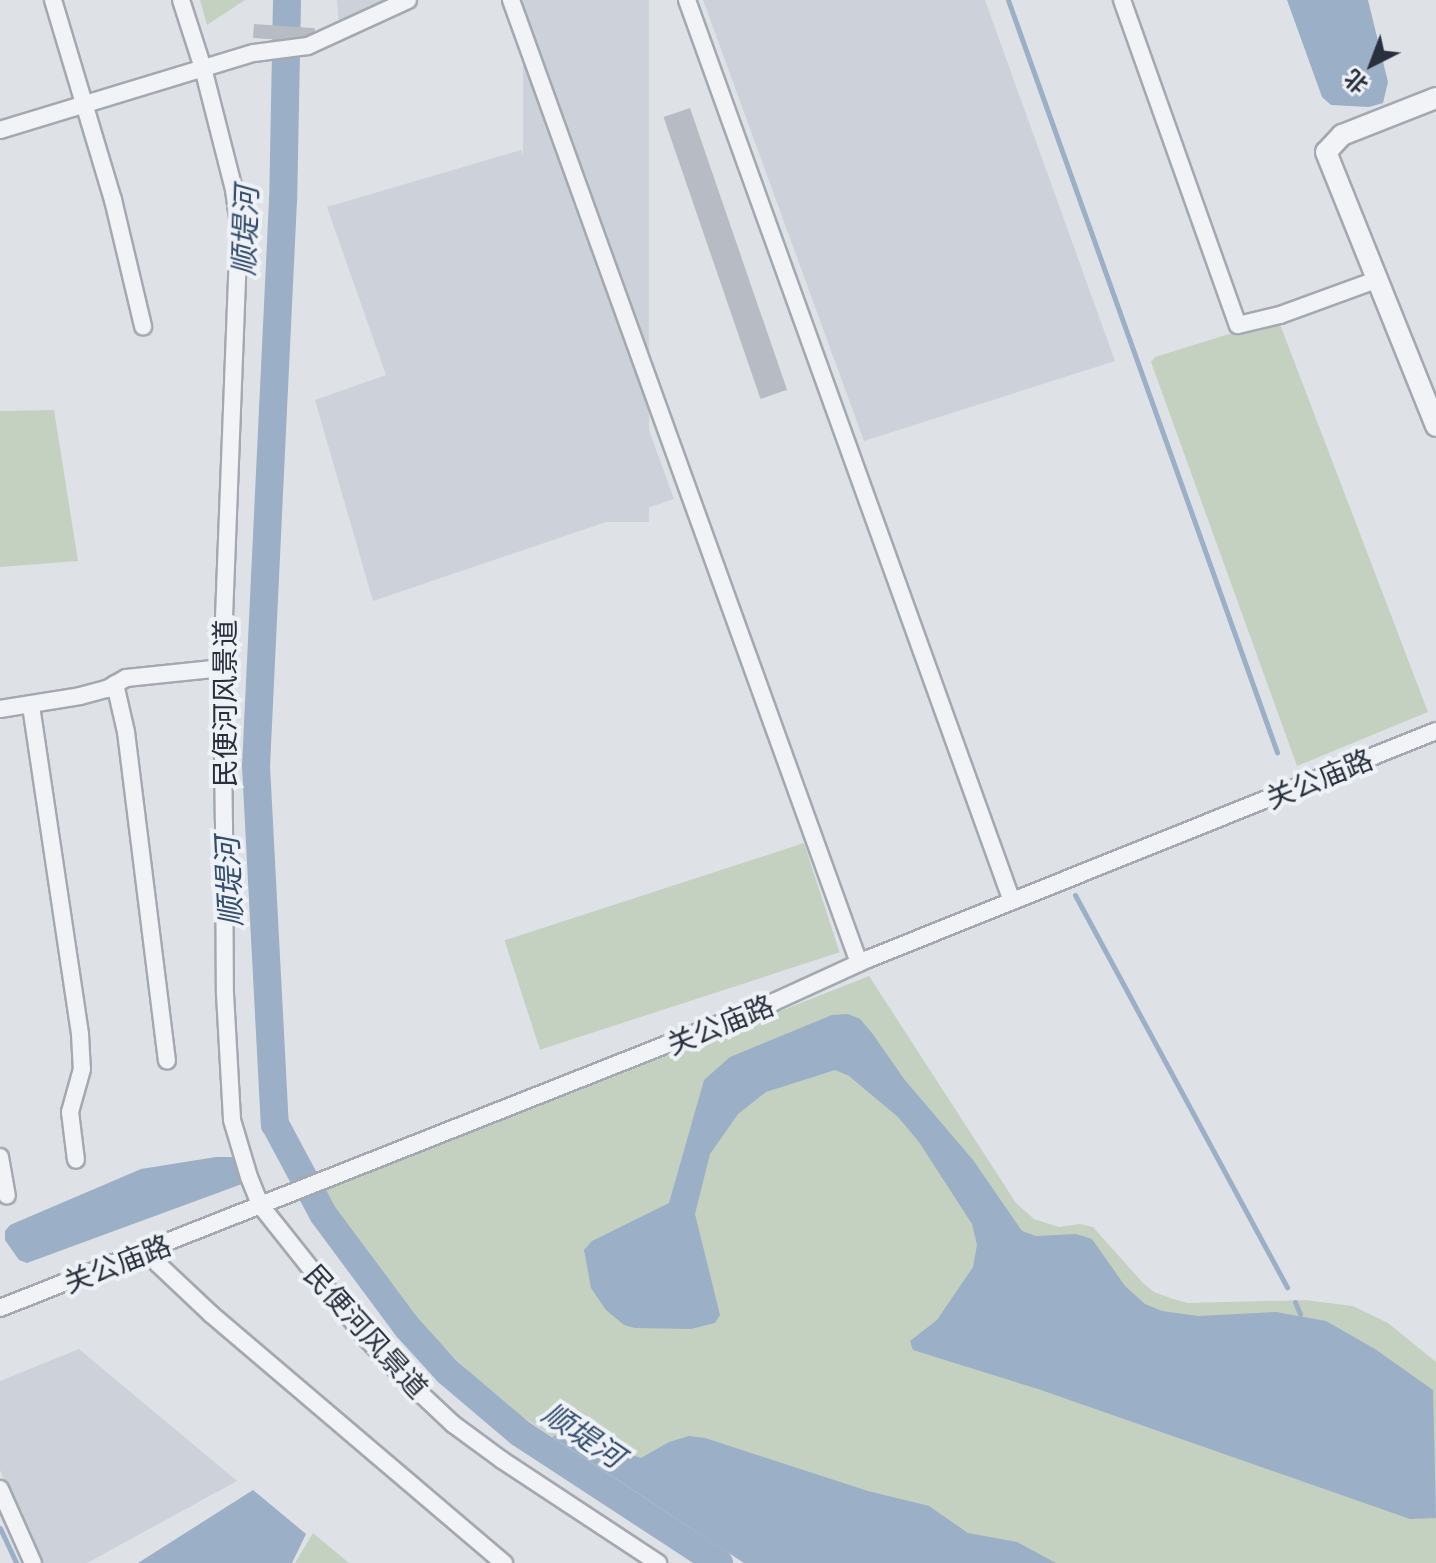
<!DOCTYPE html>
<meta charset="utf-8">
<style>
body{margin:0}
#map{position:relative;width:1436px;height:1563px;overflow:hidden;background:#dee2e7;font-family:Lato,"Noto Sans SC",sans-serif}
div>[style]{position:absolute}
.built>*{inset:0;background:#cdd1d9;transform-origin:0 0}
.green>*{inset:0;background:#c4d1c0;transform-origin:0 0}
.water>*{inset:0;background:#9bafc6}
.stream>*{height:5px;margin:-2.5px;padding:0 2.5px;transform-origin:2.5px;border-radius:2.5px;background:#9bafc6}
.river>*{height:28px;margin:-14px;padding:0 14px;transform-origin:14px;border-radius:14px;background:#9bafc6}
.building>*{inset:0;background:#b6bbc4;transform-origin:0 0}
.roads{filter:drop-shadow(2px 0 #a4a9b1) drop-shadow(-2px 0 #a4a9b1) drop-shadow(0 2px #a4a9b1) drop-shadow(0 -2px #a4a9b1)}
.minor>*{height:16px;margin:-8px;padding:0 8px;transform-origin:8px;border-radius:8px;background:#f1f3f6}
.tertiary>*{height:20px;margin:-10px;padding:0 10px;transform-origin:10px;border-radius:10px;background:#f1f3f6}
span{translate:-50% -50%;white-space:nowrap;text-align:center;line-height:1.15;-webkit-text-stroke:8px #eef1f5;paint-order:stroke}
.street-label{font-size:28px;color:#28303d}
.water-label{font-size:30px;color:#344e6f;font-style:italic}
.north{position:absolute;left:1332px;top:24px;width:80px;height:80px;-webkit-text-stroke:6px #eef1f5;paint-order:stroke;rotate:222deg;font-size:22px;font-weight:700;line-height:32px;text-align:center;color:#28303d}
.north::after{content:'';display:block;margin:auto;width:28px;height:36px;background:#28303d;clip-path:polygon(50% 0,100% 100%,50% 72%,0 100%)}
</style>
<div id="map">
<div class="built">
<div style="clip-path:polygon(337px 0,397px 0,339px 28px)"></div>
<div style="left:523px;top:0;width:126px;height:522px"></div>
<div style="clip-path:polygon(703px 0,985px 0,1115px 361px,864px 441px)"></div>
<div style="clip-path:polygon(521px 150px,582px 309px,603px 303px,674px 499px,373px 601px,315px 400px,386px 375px,327px 207px)"></div>
<div style="clip-path:polygon(79px 1349px,237px 1481px,87px 1563px,41px 1563px,0 1470px,0 1381px)"></div>
</div>
<div class="green">
<div style="clip-path:polygon(200px 0,245px 0,207px 25px)"></div>
<div style="clip-path:polygon(1278px 319px,1428px 712px,1297px 766px,1151px 362px,1155px 357px)"></div>
<div style="clip-path:polygon(54px 410px,78px 561px,0 567px,0 411px)"></div>
<div style="left:804px;top:843px;width:115px;height:315px;rotate:72deg"></div>
<div style="clip-path:polygon(869px 976px,1016px 1203px,1034px 1219px,1059px 1227px,1080px 1224px,1093px 1227px,1143px 1283px,1154px 1292px,1173px 1299px,1188px 1303px,1305px 1300px,1353px 1306px,1388px 1323px,1436px 1362px,1436px 1563px,746px 1563px,498px 1401px,416px 1319px,356px 1245px,324px 1191px)"></div>
<div style="clip-path:polygon(313px 1533px,349px 1563px,295px 1563px)"></div>
</div>
<div class="water">
<div style="clip-path:polygon(1287px 0,1368px 0,1388px 82px,1383px 103px,1369px 107px,1331px 105px,1322px 97px)"></div>
<div style="clip-path:polygon(848px 1014px,860px 1019px,872px 1033px,904px 1079px,973px 1160px,1022px 1231px,1036px 1236px,1076px 1234px,1092px 1239px,1125px 1286px,1145px 1304px,1162px 1311px,1198px 1316px,1276px 1312px,1326px 1321px,1375px 1349px,1433px 1390px,1436px 1518px,1410px 1519px,1038px 1389px,913px 1350px,910px 1341px,937px 1320px,973px 1267px,977px 1245px,972px 1224px,919px 1142px,898px 1117px,849px 1076px,835px 1070px,766px 1092px,738px 1114px,710px 1154px,695px 1214px,720px 1315px,715px 1323px,691px 1329px,635px 1328px,624px 1325px,606px 1310px,591px 1288px,584px 1250px,592px 1241px,669px 1203px,704px 1080px,730px 1057px,832px 1015px)"></div>
<div style="clip-path:polygon(216px 1157px,235px 1157px,242px 1184px,27px 1263px,19px 1260px,5px 1240px,5px 1231px,10px 1225px,141px 1169px)"></div>
<div style="clip-path:polygon(569px 1430px,606px 1438px,623px 1452px,641px 1458px,669px 1442px,689px 1436px,705px 1438px,868px 1491px,929px 1506px,968px 1533px,1017px 1542px,1056px 1563px,744px 1563px,552px 1437px)"></div>
<div style="clip-path:polygon(253px 1490px,306px 1534px,292px 1563px,138px 1563px)"></div>
</div>
<div class="stream">
<div style="left:1008px;top:0;width:799px;rotate:70.32deg"></div>
<div style="left:1075px;top:895px;width:446px;rotate:61.6deg"></div>
<div style="left:1295px;top:1302px;width:13px;rotate:67deg"></div>
<div style="left:0;top:1528px;width:38px;rotate:65deg"></div>
</div>
<div class="river">
<div style="left:287px;top:0;width:200px;rotate:91.1deg"></div>
<div style="left:283px;top:200px;width:567px;rotate:92.73deg"></div>
<div style="left:256px;top:766px;width:359px;rotate:87deg"></div>
<div style="left:275px;top:1124px;width:102px;rotate:61.9deg"></div>
<div style="left:323px;top:1214px;width:141px;rotate:53.4deg"></div>
<div style="left:407px;top:1327px;width:61px;rotate:47.7deg"></div>
<div style="left:448px;top:1372px;width:94px;rotate:40.3deg"></div>
<div style="left:520px;top:1433px;width:238px;rotate:33.2deg"></div>
</div>
<div class="building">
<div style="left:254px;top:24px;width:61px;height:14px;rotate:4deg"></div>
<div style="left:690px;top:108px;width:298px;height:28px;rotate:71deg"></div>
</div>
<div class="roads">
<div class="minor">
<div style="left:53px;top:0;width:209px;rotate:73.3deg"></div>
<div style="left:113px;top:200px;width:130px;rotate:76.6deg"></div>
<div style="left:181px;top:0;width:71px;rotate:72.1deg"></div>
<div style="left:203px;top:68px;width:126px;rotate:75.7deg"></div>
<div style="left:234px;top:190px;width:37px;rotate:82deg"></div>
<div style="left:239px;top:227px;width:441px;rotate:92.2deg"></div>
<div style="left:222px;top:668px;width:154px;rotate:89.3deg"></div>
<div style="left:224px;top:822px;width:172px;rotate:89.7deg"></div>
<div style="left:225px;top:994px;width:126px;rotate:86.8deg"></div>
<div style="left:232px;top:1120px;width:59px;rotate:73.4deg"></div>
<div style="left:249px;top:1177px;width:31px;rotate:68deg"></div>
<div style="left:261px;top:1206px;width:169px;rotate:51.5deg"></div>
<div style="left:366px;top:1338px;width:55px;rotate:46.5deg"></div>
<div style="left:404px;top:1378px;width:67px;rotate:43.2deg"></div>
<div style="left:453px;top:1424px;width:61px;rotate:36.3deg"></div>
<div style="left:502px;top:1460px;width:187px;rotate:33.4deg"></div>
<div style="left:511px;top:0;width:1024px;rotate:70.13deg"></div>
<div style="left:687px;top:0;width:958px;rotate:70.17deg"></div>
<div style="left:1122px;top:0;width:345px;rotate:70.4deg"></div>
<div style="left:1238px;top:325px;width:43px;rotate:-13.4deg"></div>
<div style="left:1280px;top:315px;width:105px;rotate:-20deg"></div>
<div style="left:0;top:130px;width:265px;rotate:-16.9deg"></div>
<div style="left:254px;top:53px;width:54px;rotate:-7.4deg"></div>
<div style="left:308px;top:46px;width:110px;rotate:-24.7deg"></div>
<div style="left:115px;top:684px;width:49px;rotate:77.1deg"></div>
<div style="left:126px;top:732px;width:331px;rotate:82.9deg"></div>
<div style="left:31px;top:706px;width:332px;rotate:81.5deg"></div>
<div style="left:80px;top:1034px;width:35px;rotate:87deg"></div>
<div style="left:82px;top:1069px;width:45px;rotate:105.6deg"></div>
<div style="left:70px;top:1112px;width:48px;rotate:82.9deg"></div>
<div style="left:0;top:709px;width:81px;rotate:-9.2deg"></div>
<div style="left:80px;top:696px;width:28px;rotate:-15deg"></div>
<div style="left:107px;top:689px;width:22px;rotate:-30deg"></div>
<div style="left:126px;top:678px;width:97px;rotate:-5.9deg"></div>
<div style="left:0;top:1157px;width:39px;rotate:80deg"></div>
<div style="left:151px;top:1250px;width:16px;rotate:63deg"></div>
<div style="left:158px;top:1264px;width:73px;rotate:43.3deg"></div>
<div style="left:211px;top:1314px;width:385px;rotate:40.4deg"></div>
<div style="left:0;top:1308px;width:832px;rotate:-21.57deg"></div>
<div style="left:774px;top:1002px;width:103px;rotate:-24.6deg"></div>
<div style="left:868px;top:959px;width:612px;rotate:-21.87deg"></div>
<div style="left:0;top:1489px;width:81px;rotate:66deg"></div>
</div>
<div class="tertiary">
<div style="left:1436px;top:98px;width:101px;rotate:158.5deg"></div>
<div style="left:1342px;top:135px;width:23px;rotate:133deg"></div>
<div style="left:1326px;top:152px;width:295px;rotate:68.1deg"></div>
</div>
</div>
<div class="street-label">
<span style="left:224px;top:703px;rotate:-90deg">民便河风景道</span>
<span style="left:1319px;top:778px;rotate:-22deg">关公庙路</span>
<span style="left:720px;top:1024px;rotate:-22deg">关公庙路</span>
<span style="left:117px;top:1263px;rotate:-21deg">关公庙路</span>
<span style="left:367px;top:1331px;rotate:48deg">民便河风景道</span>
</div>
<div class="water-label">
<span style="left:244px;top:231px;rotate:-88deg">顺堤河</span>
<span style="left:228px;top:882px;rotate:-93deg">顺堤河</span>
<span style="left:584px;top:1434px;rotate:34deg">顺堤河</span>
</div>
<div class="north">北</div>
</div>
